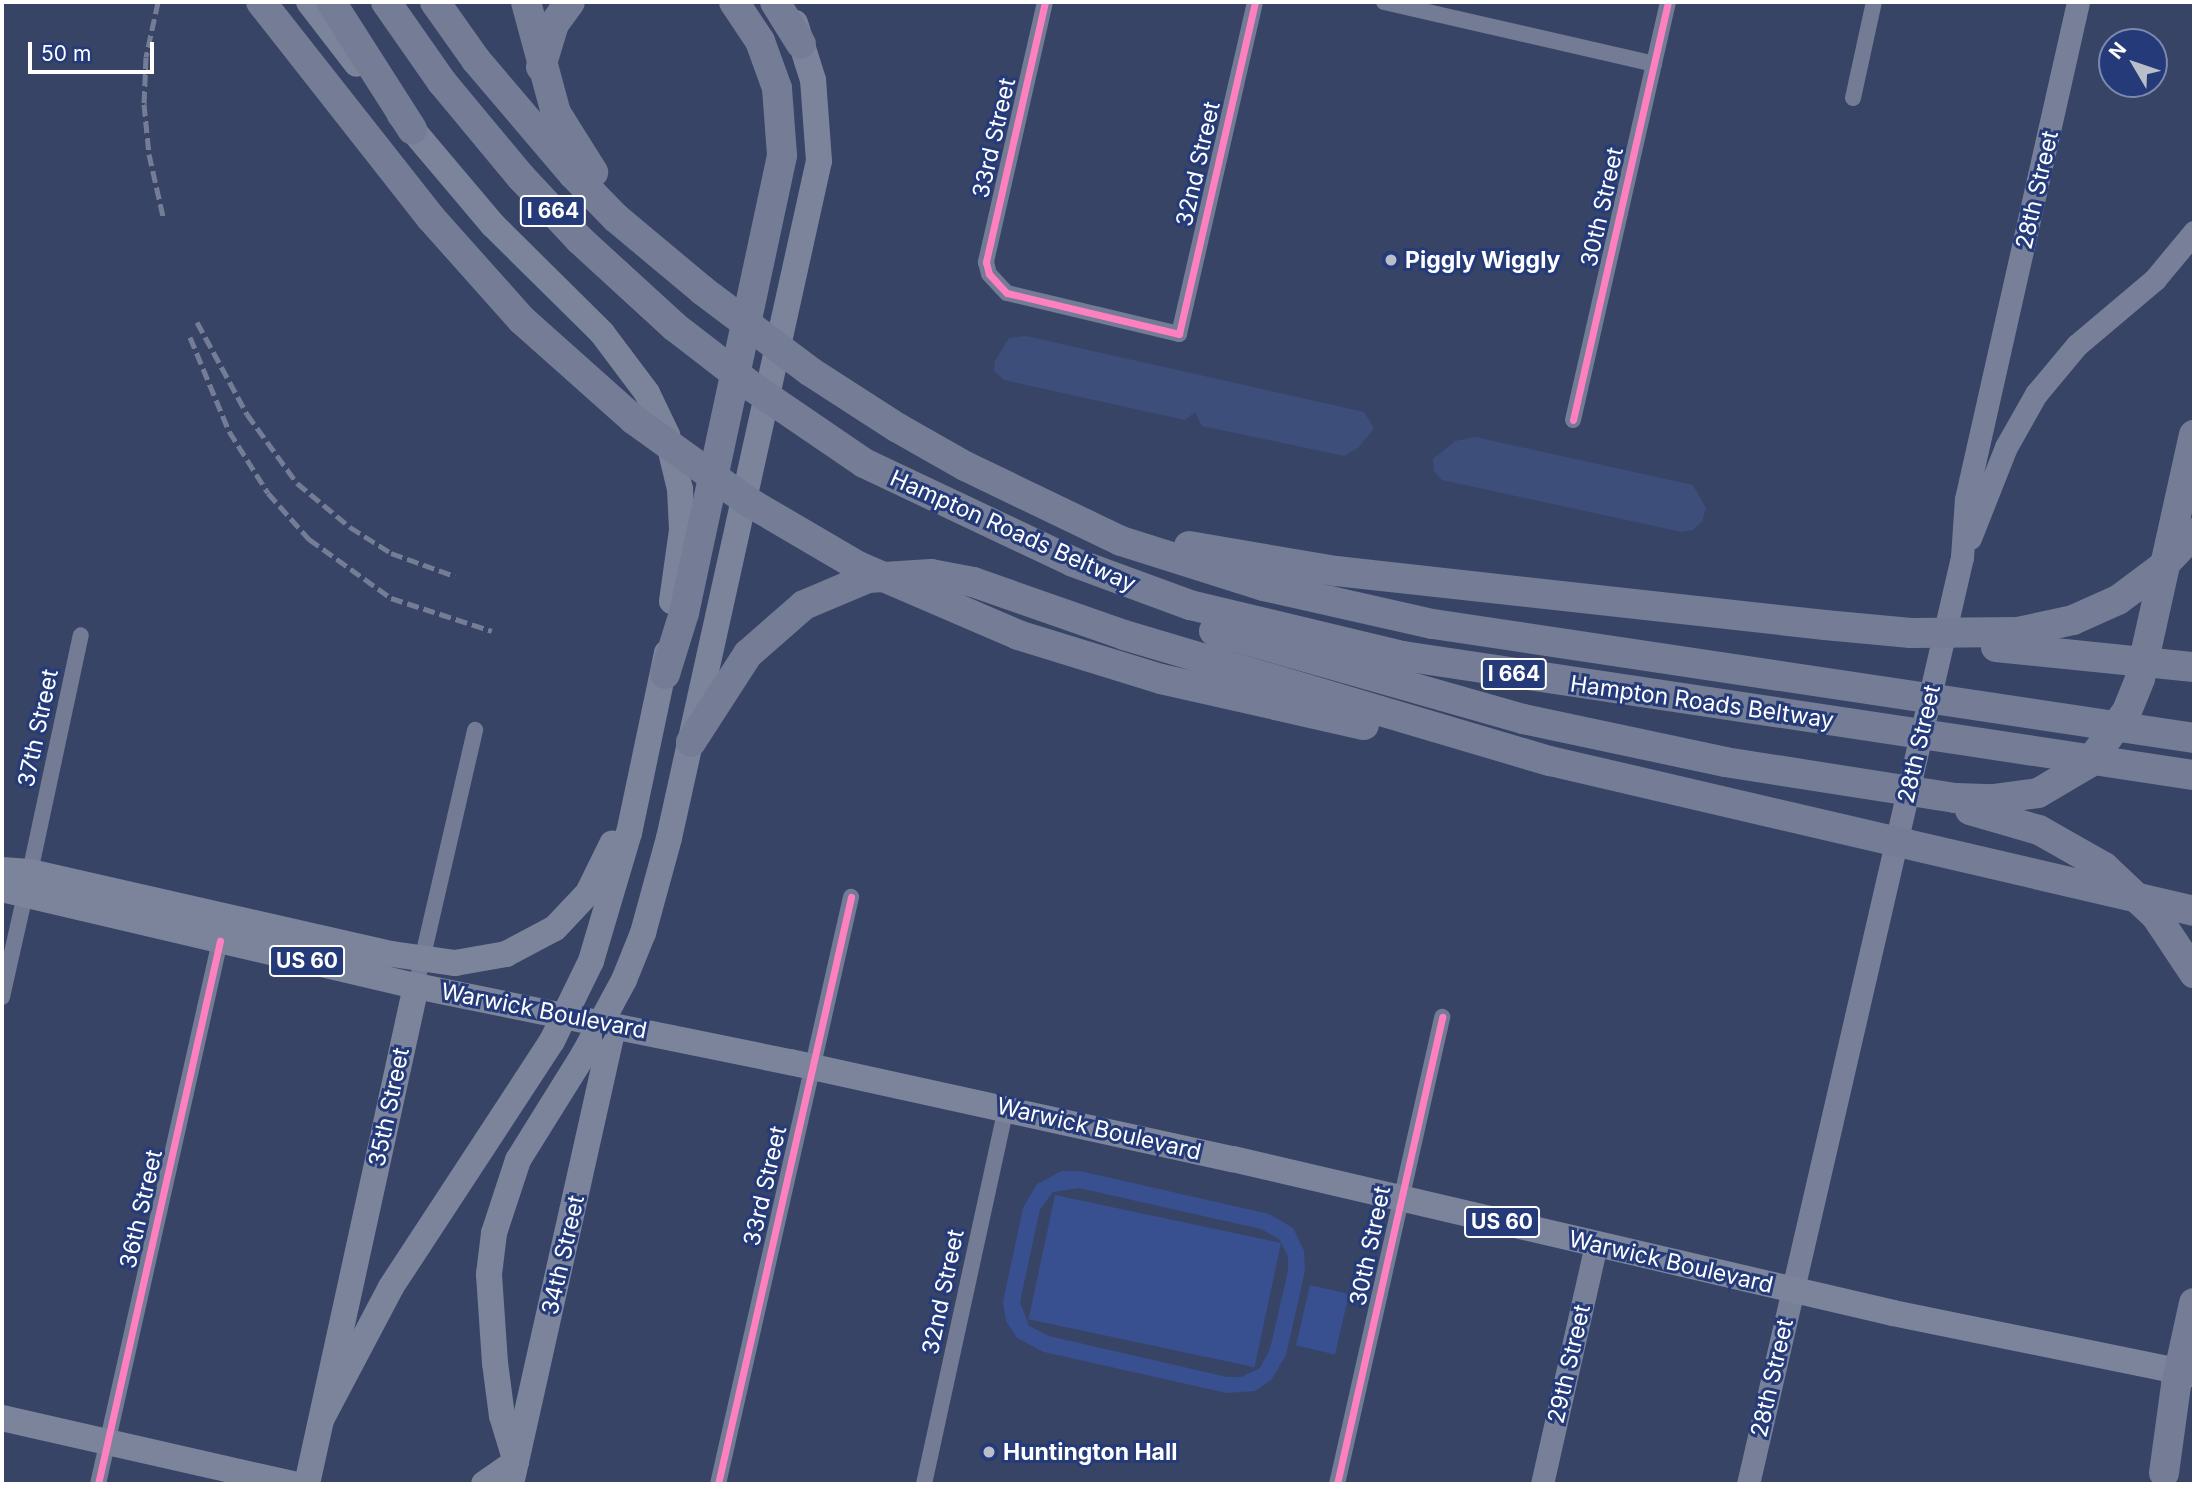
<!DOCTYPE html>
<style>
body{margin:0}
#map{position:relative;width:2196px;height:1486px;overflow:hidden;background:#384466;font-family:Inter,sans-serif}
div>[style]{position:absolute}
.green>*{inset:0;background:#385090;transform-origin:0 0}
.water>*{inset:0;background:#3d4e7b}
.minor>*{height:16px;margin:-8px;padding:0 8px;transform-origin:8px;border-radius:8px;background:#737b95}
.secondary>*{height:23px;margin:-11.5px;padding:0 11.5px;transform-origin:11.5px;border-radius:11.5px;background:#788099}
.primary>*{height:26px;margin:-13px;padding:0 13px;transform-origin:13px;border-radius:13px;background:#7c849c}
.motorway>*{height:30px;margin:-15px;padding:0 15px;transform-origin:15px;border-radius:15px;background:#747d95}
.rail>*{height:5px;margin-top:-2.5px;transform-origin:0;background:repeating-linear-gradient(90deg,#747d95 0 12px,transparent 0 17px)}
.cycleway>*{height:7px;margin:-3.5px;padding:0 3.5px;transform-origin:3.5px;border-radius:3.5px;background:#ff80c0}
.dots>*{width:19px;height:19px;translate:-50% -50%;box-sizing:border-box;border:4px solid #253b79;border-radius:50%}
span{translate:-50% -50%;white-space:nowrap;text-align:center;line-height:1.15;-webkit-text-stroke:6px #253b79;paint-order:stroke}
.shield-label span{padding:2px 5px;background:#253b79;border:2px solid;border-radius:5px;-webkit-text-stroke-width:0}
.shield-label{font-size:21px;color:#fff;font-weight:700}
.street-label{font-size:23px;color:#fff}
.poi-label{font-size:23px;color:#fff;font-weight:700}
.left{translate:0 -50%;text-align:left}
.frame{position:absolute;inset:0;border:4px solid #fff;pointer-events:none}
.north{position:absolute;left:2098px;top:28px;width:70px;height:70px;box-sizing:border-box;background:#253b79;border:2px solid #7c89af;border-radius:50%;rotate:309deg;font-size:19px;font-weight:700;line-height:28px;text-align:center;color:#fff}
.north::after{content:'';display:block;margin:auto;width:24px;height:32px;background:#b9bec9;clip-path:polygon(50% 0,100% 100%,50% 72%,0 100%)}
.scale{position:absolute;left:28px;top:42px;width:126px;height:32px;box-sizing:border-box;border:4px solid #fff;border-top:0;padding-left:9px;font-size:21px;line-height:24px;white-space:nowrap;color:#fff;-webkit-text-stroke:5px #253b79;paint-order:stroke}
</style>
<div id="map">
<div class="green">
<div style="clip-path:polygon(evenodd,1062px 1171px,1080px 1171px,1269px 1214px,1293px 1228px,1304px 1251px,1305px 1271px,1286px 1355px,1271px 1380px,1255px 1391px,1227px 1393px,1044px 1352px,1017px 1338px,1006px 1321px,1003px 1302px,1023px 1208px,1037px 1184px,1062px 1171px,1079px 1188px,1261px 1229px,1279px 1239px,1288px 1256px,1288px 1271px,1270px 1349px,1260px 1368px,1241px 1377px,1227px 1377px,1049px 1336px,1029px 1326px,1020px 1302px,1040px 1209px,1053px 1192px,1079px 1188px)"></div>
<div style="left:1055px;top:1195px;width:231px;height:127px;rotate:12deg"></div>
<div style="left:1310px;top:1285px;width:40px;height:62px;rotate:13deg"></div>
</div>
<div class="water">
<div style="clip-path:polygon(1026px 336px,1364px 412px,1374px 428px,1358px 448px,1344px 456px,1202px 426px,1195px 412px,1185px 420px,1004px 380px,994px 371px,995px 361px,1009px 338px)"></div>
<div style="clip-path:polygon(1475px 437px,1693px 485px,1706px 508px,1702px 522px,1693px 530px,1682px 532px,1442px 480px,1434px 471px,1433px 459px,1455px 441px)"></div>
</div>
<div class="minor">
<div style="left:1045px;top:2px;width:267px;rotate:102.8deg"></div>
<div style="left:986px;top:262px;width:12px;rotate:76deg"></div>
<div style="left:989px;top:274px;width:26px;rotate:47deg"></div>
<div style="left:1007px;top:293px;width:177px;rotate:13.4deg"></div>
<div style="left:1179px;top:334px;width:341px;rotate:-77.1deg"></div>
<div style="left:1384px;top:2px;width:277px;rotate:12.9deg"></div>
<div style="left:1853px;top:98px;width:98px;rotate:-77.7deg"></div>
<div style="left:1573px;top:420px;width:429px;rotate:-77.2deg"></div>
<div style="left:30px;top:872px;width:242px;rotate:-77.9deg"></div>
<div style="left:416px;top:986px;width:263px;rotate:-77deg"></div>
<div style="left:2px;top:997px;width:105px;rotate:-77.3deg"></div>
<div style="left:98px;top:1484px;width:557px;rotate:-77.34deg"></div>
<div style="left:718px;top:1484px;width:602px;rotate:-77.23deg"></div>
<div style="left:924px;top:1484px;width:384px;rotate:-77.7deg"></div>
<div style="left:1337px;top:1484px;width:479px;rotate:-77.3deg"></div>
</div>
<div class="secondary">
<div style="left:1970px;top:538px;width:98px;rotate:-68.4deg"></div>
<div style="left:2006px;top:447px;width:61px;rotate:-60.5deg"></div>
<div style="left:2036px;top:394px;width:64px;rotate:-50.1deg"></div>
<div style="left:2077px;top:345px;width:102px;rotate:-40.2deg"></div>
<div style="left:2155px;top:279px;width:61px;rotate:-50.3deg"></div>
<div style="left:1542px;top:1484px;width:246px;rotate:-77.3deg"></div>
<div style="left:1748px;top:1484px;width:951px;rotate:-77deg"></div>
<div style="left:1962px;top:557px;width:58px;rotate:-86.1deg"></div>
<div style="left:1966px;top:499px;width:509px;rotate:-77.3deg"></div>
</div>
<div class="primary">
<div style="left:309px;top:2px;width:78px;rotate:52.3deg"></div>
<div style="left:400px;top:115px;width:144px;rotate:49.8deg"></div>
<div style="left:493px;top:225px;width:153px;rotate:44.7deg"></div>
<div style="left:602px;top:333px;width:75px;rotate:53.1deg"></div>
<div style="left:647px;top:393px;width:47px;rotate:64.5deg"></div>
<div style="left:667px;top:435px;width:56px;rotate:76.5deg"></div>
<div style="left:680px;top:489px;width:41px;rotate:87.2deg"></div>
<div style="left:682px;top:530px;width:72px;rotate:98deg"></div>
<div style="left:2px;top:870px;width:28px;rotate:4deg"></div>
<div style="left:30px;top:872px;width:371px;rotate:12.8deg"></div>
<div style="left:392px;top:954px;width:64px;rotate:8.1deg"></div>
<div style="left:455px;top:963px;width:52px;rotate:-10deg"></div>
<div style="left:506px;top:954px;width:55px;rotate:-28deg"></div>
<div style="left:555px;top:928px;width:48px;rotate:-46.7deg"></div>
<div style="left:588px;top:893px;width:55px;rotate:-63.9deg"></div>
<div style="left:2px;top:889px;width:425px;rotate:13.2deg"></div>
<div style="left:416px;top:986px;width:382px;rotate:11.5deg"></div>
<div style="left:790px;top:1062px;width:453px;rotate:12.4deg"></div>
<div style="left:1233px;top:1159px;width:678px;rotate:13.13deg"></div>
<div style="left:1893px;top:1313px;width:307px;rotate:11.5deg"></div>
<div style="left:2px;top:1418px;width:297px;rotate:12.8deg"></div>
<div style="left:322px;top:1418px;width:148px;rotate:-62.2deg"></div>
<div style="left:391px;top:1287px;width:294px;rotate:-56.8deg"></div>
<div style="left:552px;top:1041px;width:89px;rotate:-64deg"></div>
<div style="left:591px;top:961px;width:134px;rotate:-73.5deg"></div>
<div style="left:629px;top:833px;width:184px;rotate:-78.1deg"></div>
<div style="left:516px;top:1462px;width:48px;rotate:-106.9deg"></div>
<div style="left:502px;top:1416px;width:53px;rotate:-97.5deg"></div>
<div style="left:495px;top:1363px;width:89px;rotate:-93.9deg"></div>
<div style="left:489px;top:1274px;width:41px;rotate:-83deg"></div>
<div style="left:494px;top:1233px;width:77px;rotate:-71.8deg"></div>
<div style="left:518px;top:1160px;width:125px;rotate:-58.1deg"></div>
<div style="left:584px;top:1054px;width:84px;rotate:-61.6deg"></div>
<div style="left:624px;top:980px;width:51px;rotate:-68deg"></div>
<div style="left:643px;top:933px;width:98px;rotate:-74.7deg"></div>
<div style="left:669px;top:838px;width:693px;rotate:-77.51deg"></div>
<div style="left:819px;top:161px;width:81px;rotate:-94.2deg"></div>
<div style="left:813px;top:80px;width:60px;rotate:-107.5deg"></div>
<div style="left:307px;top:1484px;width:510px;rotate:-77.65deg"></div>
<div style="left:484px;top:1484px;width:39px;rotate:-35deg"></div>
<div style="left:511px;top:1484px;width:470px;rotate:-77.4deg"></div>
</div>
<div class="motorway">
<div style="left:261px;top:2px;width:275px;rotate:51.8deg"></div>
<div style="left:431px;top:218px;width:137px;rotate:48.3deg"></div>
<div style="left:522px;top:320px;width:149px;rotate:41.7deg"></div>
<div style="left:633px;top:419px;width:140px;rotate:35.7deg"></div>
<div style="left:747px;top:501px;width:129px;rotate:30.4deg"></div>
<div style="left:858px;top:566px;width:174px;rotate:23.3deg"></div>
<div style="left:1018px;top:635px;width:150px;rotate:17.1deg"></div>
<div style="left:1161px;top:679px;width:208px;rotate:12.8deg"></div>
<div style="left:331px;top:2px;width:151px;rotate:57.5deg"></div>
<div style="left:386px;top:2px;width:98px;rotate:55deg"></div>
<div style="left:442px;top:82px;width:124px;rotate:50.3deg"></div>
<div style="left:521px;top:177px;width:86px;rotate:46.9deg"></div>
<div style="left:580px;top:240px;width:129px;rotate:42.5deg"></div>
<div style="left:675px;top:327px;width:100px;rotate:37.7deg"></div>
<div style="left:754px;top:388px;width:133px;rotate:34.3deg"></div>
<div style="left:864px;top:463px;width:231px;rotate:25.3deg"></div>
<div style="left:1073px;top:562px;width:125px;rotate:20.2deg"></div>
<div style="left:1190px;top:605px;width:219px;rotate:13.5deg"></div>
<div style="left:1403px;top:656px;width:800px;rotate:8.56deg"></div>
<div style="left:435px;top:2px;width:71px;rotate:54.7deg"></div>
<div style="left:476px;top:60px;width:150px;rotate:49.6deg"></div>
<div style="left:573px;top:174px;width:62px;rotate:45.7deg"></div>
<div style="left:616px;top:218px;width:112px;rotate:39.9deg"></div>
<div style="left:702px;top:290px;width:136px;rotate:37deg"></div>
<div style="left:811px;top:372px;width:103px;rotate:32.8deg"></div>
<div style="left:898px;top:428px;width:77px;rotate:29.6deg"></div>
<div style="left:965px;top:466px;width:173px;rotate:25.7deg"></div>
<div style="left:1121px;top:541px;width:150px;rotate:17.5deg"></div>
<div style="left:1264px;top:586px;width:173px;rotate:12.7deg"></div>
<div style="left:1433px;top:624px;width:769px;rotate:8.52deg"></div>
<div style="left:526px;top:2px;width:115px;rotate:74.9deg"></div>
<div style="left:556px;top:113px;width:70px;rotate:57.9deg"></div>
<div style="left:775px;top:2px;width:49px;rotate:58.2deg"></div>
<div style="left:541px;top:67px;width:45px;rotate:-73.2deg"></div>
<div style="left:554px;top:24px;width:27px;rotate:-54deg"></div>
<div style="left:1189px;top:546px;width:149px;rotate:9.7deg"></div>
<div style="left:1336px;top:571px;width:492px;rotate:6.3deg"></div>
<div style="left:1825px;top:625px;width:86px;rotate:5.3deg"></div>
<div style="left:1911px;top:633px;width:107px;rotate:-0.5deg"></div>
<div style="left:2018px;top:632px;width:56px;rotate:-12.3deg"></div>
<div style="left:2073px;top:620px;width:49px;rotate:-24deg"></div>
<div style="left:2118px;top:600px;width:54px;rotate:-36.7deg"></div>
<div style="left:2161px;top:568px;width:48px;rotate:-46.7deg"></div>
<div style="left:1214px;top:631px;width:321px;rotate:15.9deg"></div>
<div style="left:1523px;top:719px;width:207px;rotate:12deg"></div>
<div style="left:1725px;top:762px;width:233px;rotate:8.9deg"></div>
<div style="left:1955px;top:798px;width:38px;rotate:2deg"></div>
<div style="left:1993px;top:799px;width:45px;rotate:-7.6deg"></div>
<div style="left:2038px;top:793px;width:59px;rotate:-30.5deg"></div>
<div style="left:2089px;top:763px;width:64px;rotate:-53.8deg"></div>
<div style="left:2127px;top:711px;width:35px;rotate:-68deg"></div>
<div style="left:2140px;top:678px;width:249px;rotate:-77.5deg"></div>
<div style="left:1996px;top:647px;width:199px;rotate:5.8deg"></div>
<div style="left:665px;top:674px;width:64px;rotate:-72.7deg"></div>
<div style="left:684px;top:613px;width:468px;rotate:-77.9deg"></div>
<div style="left:782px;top:155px;width:67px;rotate:-94.3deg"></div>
<div style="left:777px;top:88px;width:50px;rotate:-109.9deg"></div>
<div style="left:760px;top:41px;width:47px;rotate:-123.7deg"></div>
<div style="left:691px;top:742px;width:105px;rotate:-57.1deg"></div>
<div style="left:748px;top:654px;width:74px;rotate:-41.2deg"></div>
<div style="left:804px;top:605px;width:69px;rotate:-22.9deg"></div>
<div style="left:868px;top:578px;width:63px;rotate:-3.6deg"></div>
<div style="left:931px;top:574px;width:43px;rotate:10.8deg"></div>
<div style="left:973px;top:582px;width:160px;rotate:19.3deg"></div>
<div style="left:1124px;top:635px;width:444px;rotate:16.5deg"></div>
<div style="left:1550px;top:761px;width:661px;rotate:13.11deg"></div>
<div style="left:1970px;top:810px;width:72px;rotate:16.2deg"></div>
<div style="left:2039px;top:830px;width:75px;rotate:29.6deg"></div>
<div style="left:2104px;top:867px;width:71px;rotate:43.3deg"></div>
<div style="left:2156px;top:916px;width:69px;rotate:56.3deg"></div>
<div style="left:2164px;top:1473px;width:89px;rotate:-82.2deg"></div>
<div style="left:2176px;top:1385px;width:84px;rotate:-77.6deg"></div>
</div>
<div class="rail">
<div style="left:158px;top:2px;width:56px;rotate:102.3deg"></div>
<div style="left:146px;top:57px;width:47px;rotate:92.4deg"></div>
<div style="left:144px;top:104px;width:50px;rotate:84.3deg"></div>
<div style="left:149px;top:154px;width:64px;rotate:77.3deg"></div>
<div style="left:197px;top:322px;width:105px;rotate:61.5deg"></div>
<div style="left:247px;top:414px;width:85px;rotate:54.1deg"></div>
<div style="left:297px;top:483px;width:69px;rotate:39.7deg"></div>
<div style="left:350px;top:527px;width:49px;rotate:32.4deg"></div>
<div style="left:391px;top:553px;width:68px;rotate:19.8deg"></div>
<div style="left:190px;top:337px;width:102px;rotate:67.5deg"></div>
<div style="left:229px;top:431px;width:73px;rotate:57.8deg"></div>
<div style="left:268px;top:493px;width:62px;rotate:48.3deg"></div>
<div style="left:309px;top:539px;width:101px;rotate:35.7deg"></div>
<div style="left:391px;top:598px;width:106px;rotate:18.1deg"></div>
</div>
<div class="cycleway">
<div style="left:1045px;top:2px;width:267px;rotate:102.8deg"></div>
<div style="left:986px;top:262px;width:12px;rotate:76deg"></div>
<div style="left:989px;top:274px;width:26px;rotate:47deg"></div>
<div style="left:1007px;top:293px;width:177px;rotate:13.4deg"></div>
<div style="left:1179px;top:334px;width:341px;rotate:-77.1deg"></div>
<div style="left:1573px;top:420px;width:429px;rotate:-77.2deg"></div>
<div style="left:98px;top:1484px;width:557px;rotate:-77.34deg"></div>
<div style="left:718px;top:1484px;width:602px;rotate:-77.23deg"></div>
<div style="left:1337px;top:1484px;width:479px;rotate:-77.3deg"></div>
</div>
<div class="dots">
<div style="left:1391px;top:260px;background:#b9bec9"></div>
<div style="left:989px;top:1452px;background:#b9bec9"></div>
</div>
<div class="shield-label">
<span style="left:553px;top:211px">I 664</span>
<span style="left:1514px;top:674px">I 664</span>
<span style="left:307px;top:961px">US 60</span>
<span style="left:1502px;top:1222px">US 60</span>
</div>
<div class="street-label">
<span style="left:994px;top:138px;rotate:-77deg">33rd Street</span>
<span style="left:1198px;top:164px;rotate:-77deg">32nd Street</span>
<span style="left:2037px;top:190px;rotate:-77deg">28th Street</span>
<span style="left:1602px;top:207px;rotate:-77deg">30th Street</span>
<span style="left:1013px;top:531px;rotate:24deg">Hampton Roads Beltway</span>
<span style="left:1702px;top:702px;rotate:8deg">Hampton Roads Beltway</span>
<span style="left:38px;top:728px;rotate:-78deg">37th Street</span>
<span style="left:1919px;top:744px;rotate:-77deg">28th Street</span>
<span style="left:544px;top:1011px;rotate:11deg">Warwick Boulevard</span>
<span style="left:389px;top:1107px;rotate:-78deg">35th Street</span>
<span style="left:1099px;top:1129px;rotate:13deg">Warwick Boulevard</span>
<span style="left:765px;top:1186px;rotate:-77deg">33rd Street</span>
<span style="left:141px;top:1209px;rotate:-77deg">36th Street</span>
<span style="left:1370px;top:1246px;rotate:-78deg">30th Street</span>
<span style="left:563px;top:1255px;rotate:-77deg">34th Street</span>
<span style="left:1671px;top:1262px;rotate:13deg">Warwick Boulevard</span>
<span style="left:943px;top:1292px;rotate:-78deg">32nd Street</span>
<span style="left:1569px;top:1364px;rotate:-77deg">29th Street</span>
<span style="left:1772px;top:1378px;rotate:-77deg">28th Street</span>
</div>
<div class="poi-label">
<span class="left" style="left:1405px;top:260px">Piggly Wiggly</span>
<span class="left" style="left:1003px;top:1452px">Huntington Hall</span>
</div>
<div class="frame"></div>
<div class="north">N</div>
<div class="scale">50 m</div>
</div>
